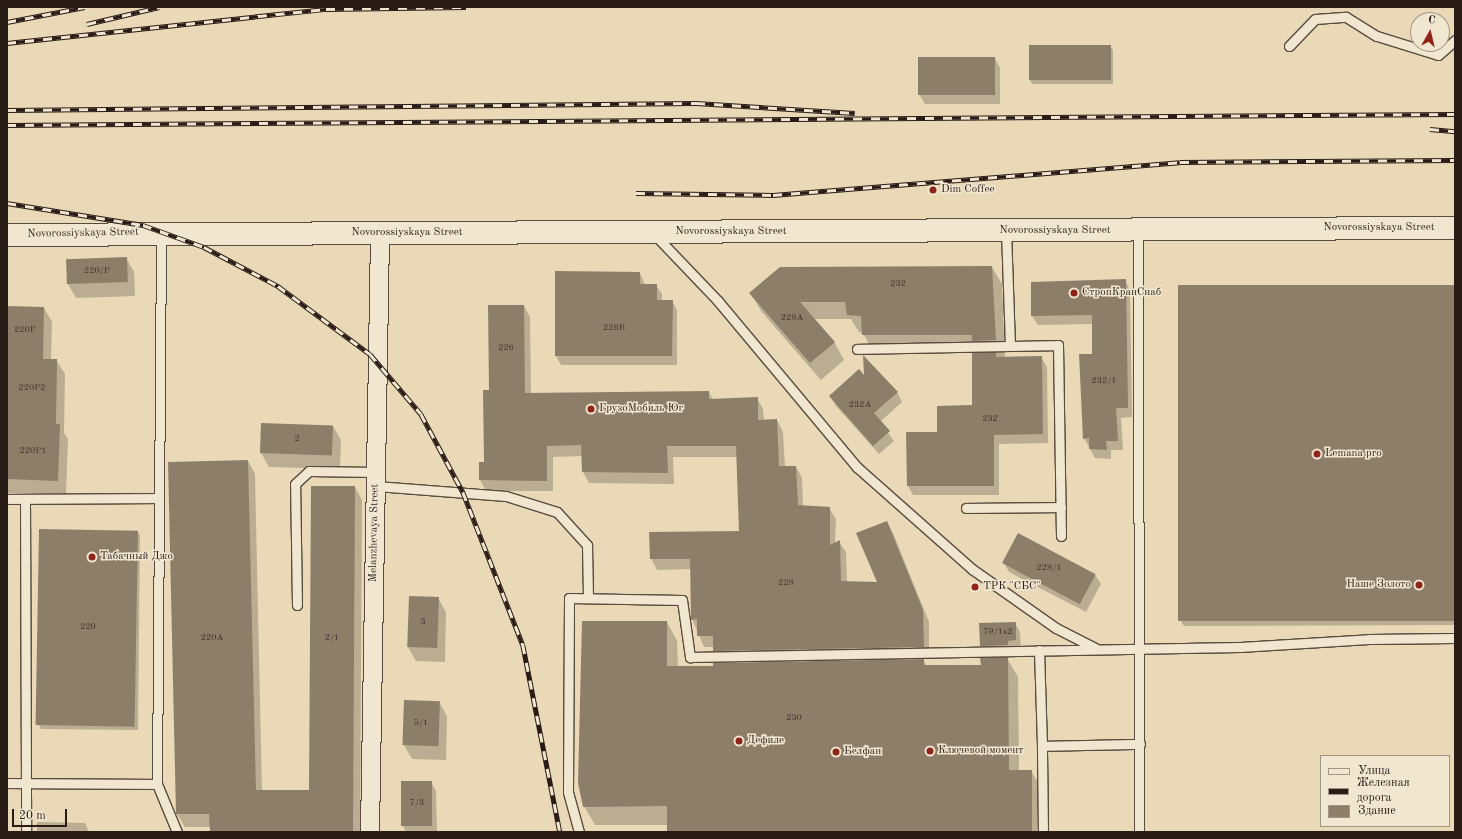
<!DOCTYPE html>
<meta charset="utf-8">
<style>
body{margin:0}
#map{position:relative;width:1462px;height:839px;overflow:hidden;background:#e9d9b6;font-family:"Old Standard TT",serif}
div>[style]{position:absolute}
.shadow>*{inset:0;background:#0003}
.building>*{inset:0;background:#8d7e6a;transform-origin:0 0}
.roads{filter:drop-shadow(1px 0 #594b3f) drop-shadow(-1px 0 #594b3f) drop-shadow(0 1px #594b3f) drop-shadow(0 -1px #594b3f)}
.service>*{height:9px;margin:-4.5px;padding:0 4.5px;transform-origin:4.5px;border-radius:4.5px;background:#f1e6d0}
.minor>*{height:18px;margin:-9px;padding:0 9px;transform-origin:9px;border-radius:9px;background:#f1e6d0}
.secondary>*{height:22px;margin:-11px;padding:0 11px;transform-origin:11px;border-radius:11px;background:#f1e6d0}
.rail>*{height:4.5px;margin-top:-2.25px;transform-origin:0;background:repeating-linear-gradient(90deg,#f1e6d0 0 9px,#291c17 0 18px);box-sizing:border-box;border-block:1px solid #291c17}
.dots>*{width:11px;height:11px;translate:-50% -50%;box-sizing:border-box;border:2px solid #f1e6d0;border-radius:50%}
span{translate:-50% -50%;white-space:nowrap;text-align:center;line-height:1.15;-webkit-text-stroke:3px #f1e6d0;paint-order:stroke}
.number-label{font-size:9px;color:#42342c}
.number-label span{-webkit-text-stroke-width:0}
.poi-label{font-size:11px;color:#291c17}
.left{translate:0 -50%;text-align:left}
.right{translate:-100% -50%;text-align:right}
.street-label{font-size:11px;color:#291c17}
.frame{position:absolute;inset:0;border:8px solid #291c17;pointer-events:none}
.legend{position:absolute;left:1320px;top:755px;width:130px;height:72px;box-sizing:border-box;background:#f1e6d0;border:1px solid #a19586;margin:0;padding:5px 7px;list-style:none;font-size:12px;color:#291c17}
.legend li{display:flex;align-items:center;gap:8px;height:20px}
.legend b{width:20px;border:1px solid #a19586}
.north{position:absolute;left:1410px;top:12px;width:40px;height:40px;box-sizing:border-box;background:#f1e6d0;border:1px solid #a19586;border-radius:50%;rotate:8deg;font-size:11px;font-weight:700;line-height:16px;text-align:center;color:#291c17}
.north::after{content:'';display:block;margin:auto;width:14px;height:18px;background:#8f2418;clip-path:polygon(50% 0,100% 100%,50% 72%,0 100%)}
.scale{position:absolute;left:12px;top:809px;width:55px;height:18px;box-sizing:border-box;border:2px solid #291c17;border-top:0;padding-left:5px;font-size:12px;line-height:14px;white-space:nowrap;color:#291c17;-webkit-text-stroke:3px #f1e6d0;paint-order:stroke}
</style>
<div id="map">
<div class="shadow">
<div style="clip-path:polygon(1030px 46px,1110px 46px,1113px 50px,1113px 84px,1032px 84px,1030px 80px)"></div>
<div style="clip-path:polygon(995px 58px,1000px 68px,1000px 104px,925px 104px,919px 94px)"></div>
<div style="clip-path:polygon(126px 258px,134px 272px,135px 296px,76px 298px,68px 284px,67px 260px)"></div>
<div style="clip-path:polygon(992px 267px,1002px 284px,1005px 357px,1041px 357px,1047px 367px,1048px 443px,999px 444px,999px 495px,913px 495px,908px 486px,973px 406px,973px 352px,873px 352px,863px 333px,859px 332px,851px 319px,814px 319px,834px 342px,844px 360px,821px 380px,761px 311px,751px 293px)"></div>
<div style="clip-path:polygon(640px 273px,645px 285px,656px 285px,662px 294px,662px 301px,672px 301px,677px 310px,677px 365px,561px 365px,556px 356px)"></div>
<div style="clip-path:polygon(1125px 280px,1130px 290px,1132px 417px,1121px 418px,1123px 450px,1111px 450px,1111px 459px,1095px 458px,1084px 438px,1093px 355px,1093px 324px,1038px 325px,1032px 316px)"></div>
<div style="clip-path:polygon(1455px 286px,1455px 625px,1184px 626px,1181px 622px)"></div>
<div style="clip-path:polygon(524px 306px,530px 317px,531px 394px,709px 392px,713px 400px,757px 398px,763px 409px,764px 421px,777px 420px,783px 432px,785px 467px,796px 467px,802px 478px,803px 506px,829px 508px,836px 519px,835px 543px,839px 542px,846px 552px,847px 582px,879px 583px,887px 522px,893px 533px,929px 622px,929px 658px,720px 661px,714px 650px,714px 647px,704px 647px,692px 619px,691px 569px,657px 570px,651px 558px,740px 532px,738px 457px,673px 457px,674px 484px,589px 483px,583px 472px,582px 456px,553px 457px,553px 491px,486px 491px,480px 480px,480px 463px,485px 463px,490px 391px)"></div>
<div style="clip-path:polygon(7px 307px,44px 308px,52px 322px,51px 360px,56px 360px,65px 374px,64px 433px,68px 439px,66px 494px,7px 493px)"></div>
<div style="clip-path:polygon(865px 378px,897px 392px,902px 402px,880px 422px,894px 441px,879px 454px,836px 406px,830px 396px)"></div>
<div style="clip-path:polygon(262px 424px,333px 426px,341px 440px,340px 469px,269px 467px,261px 453px)"></div>
<div style="clip-path:polygon(248px 461px,255px 474px,262px 791px,310px 791px,355px 487px,362px 500px,360px 832px,211px 832px,211px 827px,185px 827px,177px 814px,169px 463px)"></div>
<div style="clip-path:polygon(137px 531px,140px 535px,138px 730px,41px 729px,39px 725px)"></div>
<div style="clip-path:polygon(1004px 563px,1095px 575px,1101px 584px,1086px 612px,1009px 572px)"></div>
<div style="clip-path:polygon(438px 598px,446px 612px,445px 662px,416px 661px,408px 647px)"></div>
<div style="clip-path:polygon(667px 622px,677px 641px,678px 667px,923px 660px,927px 666px,982px 666px,1007px 658px,1018px 677px,1019px 771px,1031px 771px,1042px 789px,1042px 832px,668px 832px,668px 825px,595px 825px,584px 806px)"></div>
<div style="clip-path:polygon(1015px 623px,1020px 632px,1021px 650px,986px 655px,981px 645px)"></div>
<div style="clip-path:polygon(439px 702px,447px 716px,446px 760px,412px 759px,404px 745px)"></div>
<div style="clip-path:polygon(431px 782px,436px 791px,437px 832px,406px 832px,403px 826px)"></div>
<div style="clip-path:polygon(37px 822px,85px 823px,89px 832px,37px 832px)"></div>
</div>
<div class="building">
<div style="left:1029px;top:45px;width:82px;height:35px"></div>
<div style="left:918px;top:57px;width:77px;height:38px"></div>
<div style="left:127px;top:257px;width:25px;height:61px;rotate:88deg"></div>
<div style="clip-path:polygon(992px 266px,996px 340px,972px 341px,972px 335px,862px 335px,861px 316px,847px 315px,845px 302px,800px 302px,835px 342px,810px 363px,749px 293px,780px 267px)"></div>
<div style="clip-path:polygon(555px 271px,640px 272px,640px 284px,657px 284px,657px 300px,673px 300px,672px 356px,555px 356px)"></div>
<div style="clip-path:polygon(1126px 279px,1128px 408px,1116px 408px,1118px 441px,1106px 441px,1107px 450px,1089px 449px,1089px 438px,1083px 439px,1079px 354px,1092px 354px,1092px 315px,1031px 316px,1031px 282px)"></div>
<div style="left:1455px;top:285px;width:336px;height:277px;rotate:90deg"></div>
<div style="clip-path:polygon(488px 305px,524px 305px,525px 393px,709px 391px,709px 399px,758px 397px,758px 420px,777px 419px,779px 466px,796px 466px,798px 505px,830px 507px,830px 545px,840px 540px,841px 581px,877px 582px,856px 533px,887px 521px,923px 610px,924px 647px,713px 651px,713px 636px,697px 636px,697px 619px,691px 620px,690px 559px,650px 559px,649px 532px,739px 531px,736px 446px,667px 446px,668px 473px,582px 472px,581px 445px,547px 446px,547px 481px,479px 480px,479px 462px,484px 462px,483px 390px,489px 390px)"></div>
<div style="clip-path:polygon(7px 306px,44px 307px,43px 359px,57px 359px,56px 424px,60px 424px,58px 481px,7px 479px)"></div>
<div style="clip-path:polygon(996px 352px,996px 357px,1042px 356px,1043px 434px,994px 435px,994px 486px,907px 486px,906px 432px,937px 432px,937px 406px,972px 405px,972px 353px)"></div>
<div style="clip-path:polygon(863px 355px,898px 392px,874px 413px,890px 431px,873px 446px,829px 396px,859px 369px,864px 375px)"></div>
<div style="left:261px;top:423px;width:72px;height:30px;rotate:2deg"></div>
<div style="clip-path:polygon(248px 460px,256px 790px,309px 790px,311px 486px,355px 486px,353px 832px,210px 832px,209px 814px,176px 814px,168px 462px)"></div>
<div style="left:39px;top:529px;width:99px;height:196px;rotate:1deg"></div>
<div style="left:1018px;top:533px;width:88px;height:34px;rotate:28deg"></div>
<div style="left:409px;top:596px;width:30px;height:51px;rotate:2deg"></div>
<div style="clip-path:polygon(582px 621px,667px 621px,667px 666px,713px 666px,713px 663px,924px 659px,924px 665px,981px 665px,980px 658px,1008px 657px,1009px 770px,1032px 770px,1032px 832px,667px 832px,667px 806px,583px 807px,578px 783px)"></div>
<div style="clip-path:polygon(1016px 622px,1016px 640px,1008px 641px,1008px 645px,980px 646px,979px 623px)"></div>
<div style="left:404px;top:700px;width:36px;height:45px;rotate:2deg"></div>
<div style="left:401px;top:781px;width:31px;height:45px"></div>
</div>
<div class="roads">
<div class="service">
<div style="left:1289px;top:46px;width:37px;rotate:-46deg"></div>
<div style="left:1315px;top:19px;width:31px;rotate:-4deg"></div>
<div style="left:1346px;top:17px;width:36px;rotate:32deg"></div>
<div style="left:1377px;top:36px;width:64px;rotate:17.3deg"></div>
<div style="left:1438px;top:55px;width:23px;rotate:-41deg"></div>
<div style="left:1138px;top:230px;width:602px;rotate:89.9deg"></div>
<div style="left:1006px;top:231px;width:115px;rotate:88deg"></div>
<div style="left:654px;top:234px;width:93px;rotate:46.3deg"></div>
<div style="left:718px;top:301px;width:217px;rotate:50.1deg"></div>
<div style="left:857px;top:467px;width:154px;rotate:41.6deg"></div>
<div style="left:972px;top:569px;width:103px;rotate:35.1deg"></div>
<div style="left:1056px;top:628px;width:44px;rotate:27.1deg"></div>
<div style="left:857px;top:349px;width:201px;rotate:-1.1deg"></div>
<div style="left:1058px;top:345px;width:191px;rotate:89.1deg"></div>
<div style="left:376px;top:486px;width:130px;rotate:4.4deg"></div>
<div style="left:506px;top:496px;width:53px;rotate:17.4deg"></div>
<div style="left:557px;top:512px;width:45px;rotate:47.7deg"></div>
<div style="left:587px;top:545px;width:53px;rotate:88.9deg"></div>
<div style="left:7px;top:499px;width:151px;rotate:-0.4deg"></div>
<div style="left:25px;top:499px;width:333px;rotate:89.8deg"></div>
<div style="left:966px;top:508px;width:95px;rotate:-0.6deg"></div>
<div style="left:297px;top:605px;width:121px;rotate:-90.9deg"></div>
<div style="left:295px;top:484px;width:19px;rotate:-43deg"></div>
<div style="left:309px;top:471px;width:67px;rotate:0.9deg"></div>
<div style="left:1039px;top:650px;width:96px;rotate:88.2deg"></div>
<div style="left:7px;top:783px;width:150px;rotate:0.4deg"></div>
<div style="left:157px;top:784px;width:550px;rotate:-89.58deg"></div>
<div style="left:157px;top:784px;width:52px;rotate:67.4deg"></div>
<div style="left:579px;top:832px;width:41px;rotate:-105.4deg"></div>
<div style="left:568px;top:792px;width:194px;rotate:-89.7deg"></div>
<div style="left:569px;top:598px;width:113px;rotate:1deg"></div>
<div style="left:682px;top:600px;width:58px;rotate:82deg"></div>
<div style="left:690px;top:657px;width:550px;rotate:-1.04deg"></div>
<div style="left:1240px;top:647px;width:129px;rotate:-3.5deg"></div>
<div style="left:1369px;top:639px;width:86px;rotate:-0.7deg"></div>
<div style="left:1043px;top:832px;width:86px;rotate:-90.7deg"></div>
<div style="left:1042px;top:746px;width:98px;rotate:-1.2deg"></div>
</div>
<div class="minor">
<div style="left:370px;top:832px;width:599px;rotate:-89.04deg"></div>
</div>
<div class="secondary">
<div style="left:7px;top:235px;width:1448px;rotate:-0.28deg"></div>
</div>
</div>
<div class="rail">
<div style="left:7px;top:22px;width:79px;rotate:-10.9deg"></div>
<div style="left:87px;top:24px;width:74px;rotate:-13.3deg"></div>
<div style="left:7px;top:43px;width:321px;rotate:-6.1deg"></div>
<div style="left:326px;top:9px;width:140px;rotate:-0.8deg"></div>
<div style="left:7px;top:110px;width:689px;rotate:-0.58deg"></div>
<div style="left:696px;top:103px;width:159px;rotate:3.6deg"></div>
<div style="left:7px;top:125px;width:1448px;rotate:-0.44deg"></div>
<div style="left:1430px;top:129px;width:25px;rotate:5deg"></div>
<div style="left:636px;top:193px;width:137px;rotate:0.8deg"></div>
<div style="left:773px;top:195px;width:408px;rotate:-4.6deg"></div>
<div style="left:1180px;top:162px;width:275px;rotate:-0.4deg"></div>
<div style="left:7px;top:203px;width:138px;rotate:9.2deg"></div>
<div style="left:143px;top:225px;width:65px;rotate:19.8deg"></div>
<div style="left:204px;top:247px;width:84px;rotate:27.8deg"></div>
<div style="left:278px;top:286px;width:114px;rotate:36.5deg"></div>
<div style="left:370px;top:354px;width:79px;rotate:49.6deg"></div>
<div style="left:421px;top:414px;width:89px;rotate:61.7deg"></div>
<div style="left:463px;top:492px;width:164px;rotate:68.6deg"></div>
<div style="left:523px;top:645px;width:191px;rotate:78.8deg"></div>
</div>
<div class="dots">
<div style="left:933px;top:190px;background:#8f2418"></div>
<div style="left:1074px;top:293px;background:#8f2418"></div>
<div style="left:591px;top:409px;background:#8f2418"></div>
<div style="left:1317px;top:454px;background:#8f2418"></div>
<div style="left:92px;top:557px;background:#8f2418"></div>
<div style="left:1419px;top:585px;background:#8f2418"></div>
<div style="left:975px;top:587px;background:#8f2418"></div>
<div style="left:739px;top:741px;background:#8f2418"></div>
<div style="left:930px;top:751px;background:#8f2418"></div>
<div style="left:836px;top:752px;background:#8f2418"></div>
</div>
<div class="number-label">
<span style="left:97px;top:271px">220/Р</span>
<span style="left:898px;top:284px">232</span>
<span style="left:792px;top:318px">228А</span>
<span style="left:614px;top:328px">226В</span>
<span style="left:25px;top:330px">220Р</span>
<span style="left:506px;top:348px">226</span>
<span style="left:1104px;top:381px">232/1</span>
<span style="left:32px;top:388px">220Р2</span>
<span style="left:860px;top:405px">232А</span>
<span style="left:990px;top:419px">232</span>
<span style="left:297px;top:439px">2</span>
<span style="left:33px;top:451px">220Р1</span>
<span style="left:1049px;top:568px">228/1</span>
<span style="left:786px;top:583px">228</span>
<span style="left:423px;top:622px">3</span>
<span style="left:88px;top:627px">220</span>
<span style="left:998px;top:632px">79/1к2</span>
<span style="left:212px;top:638px">220А</span>
<span style="left:332px;top:638px">2/1</span>
<span style="left:794px;top:718px">230</span>
<span style="left:421px;top:723px">5/1</span>
<span style="left:417px;top:803px">7/3</span>
</div>
<div class="poi-label">
<span class="left" style="left:941px;top:190px">Dim Coffee</span>
<span class="left" style="left:1082px;top:293px">СтропКранСнаб</span>
<span class="left" style="left:599px;top:409px">ГрузоМобиль Юг</span>
<span class="left" style="left:1325px;top:454px">Lemana pro</span>
<span class="left" style="left:100px;top:557px">Табачный Джо</span>
<span class="right" style="left:1411px;top:585px">Наше Золото</span>
<span class="left" style="left:983px;top:587px">ТРК "СБС"</span>
<span class="left" style="left:747px;top:741px">Дефиле</span>
<span class="left" style="left:938px;top:751px">Ключевой момент</span>
<span class="left" style="left:844px;top:752px">Белфан</span>
</div>
<div class="street-label">
<span style="left:1379px;top:228px">Novorossiyskaya Street</span>
<span style="left:1055px;top:231px">Novorossiyskaya Street</span>
<span style="left:731px;top:232px">Novorossiyskaya Street</span>
<span style="left:407px;top:233px">Novorossiyskaya Street</span>
<span style="left:83px;top:234px;rotate:-1deg">Novorossiyskaya Street</span>
<span style="left:375px;top:533px;rotate:-89deg">Melanzhevaya Street</span>
</div>
<div class="frame"></div>
<ul class="legend">
<li><b style="height:5px;background:#f1e6d0"></b>Улица</li>
<li><b style="height:5px;background:#291c17"></b>Железная дорога</li>
<li><b style="height:11px;background:#8d7e6a"></b>Здание</li>
</ul>
<div class="north">С</div>
<div class="scale">20 m</div>
</div>
